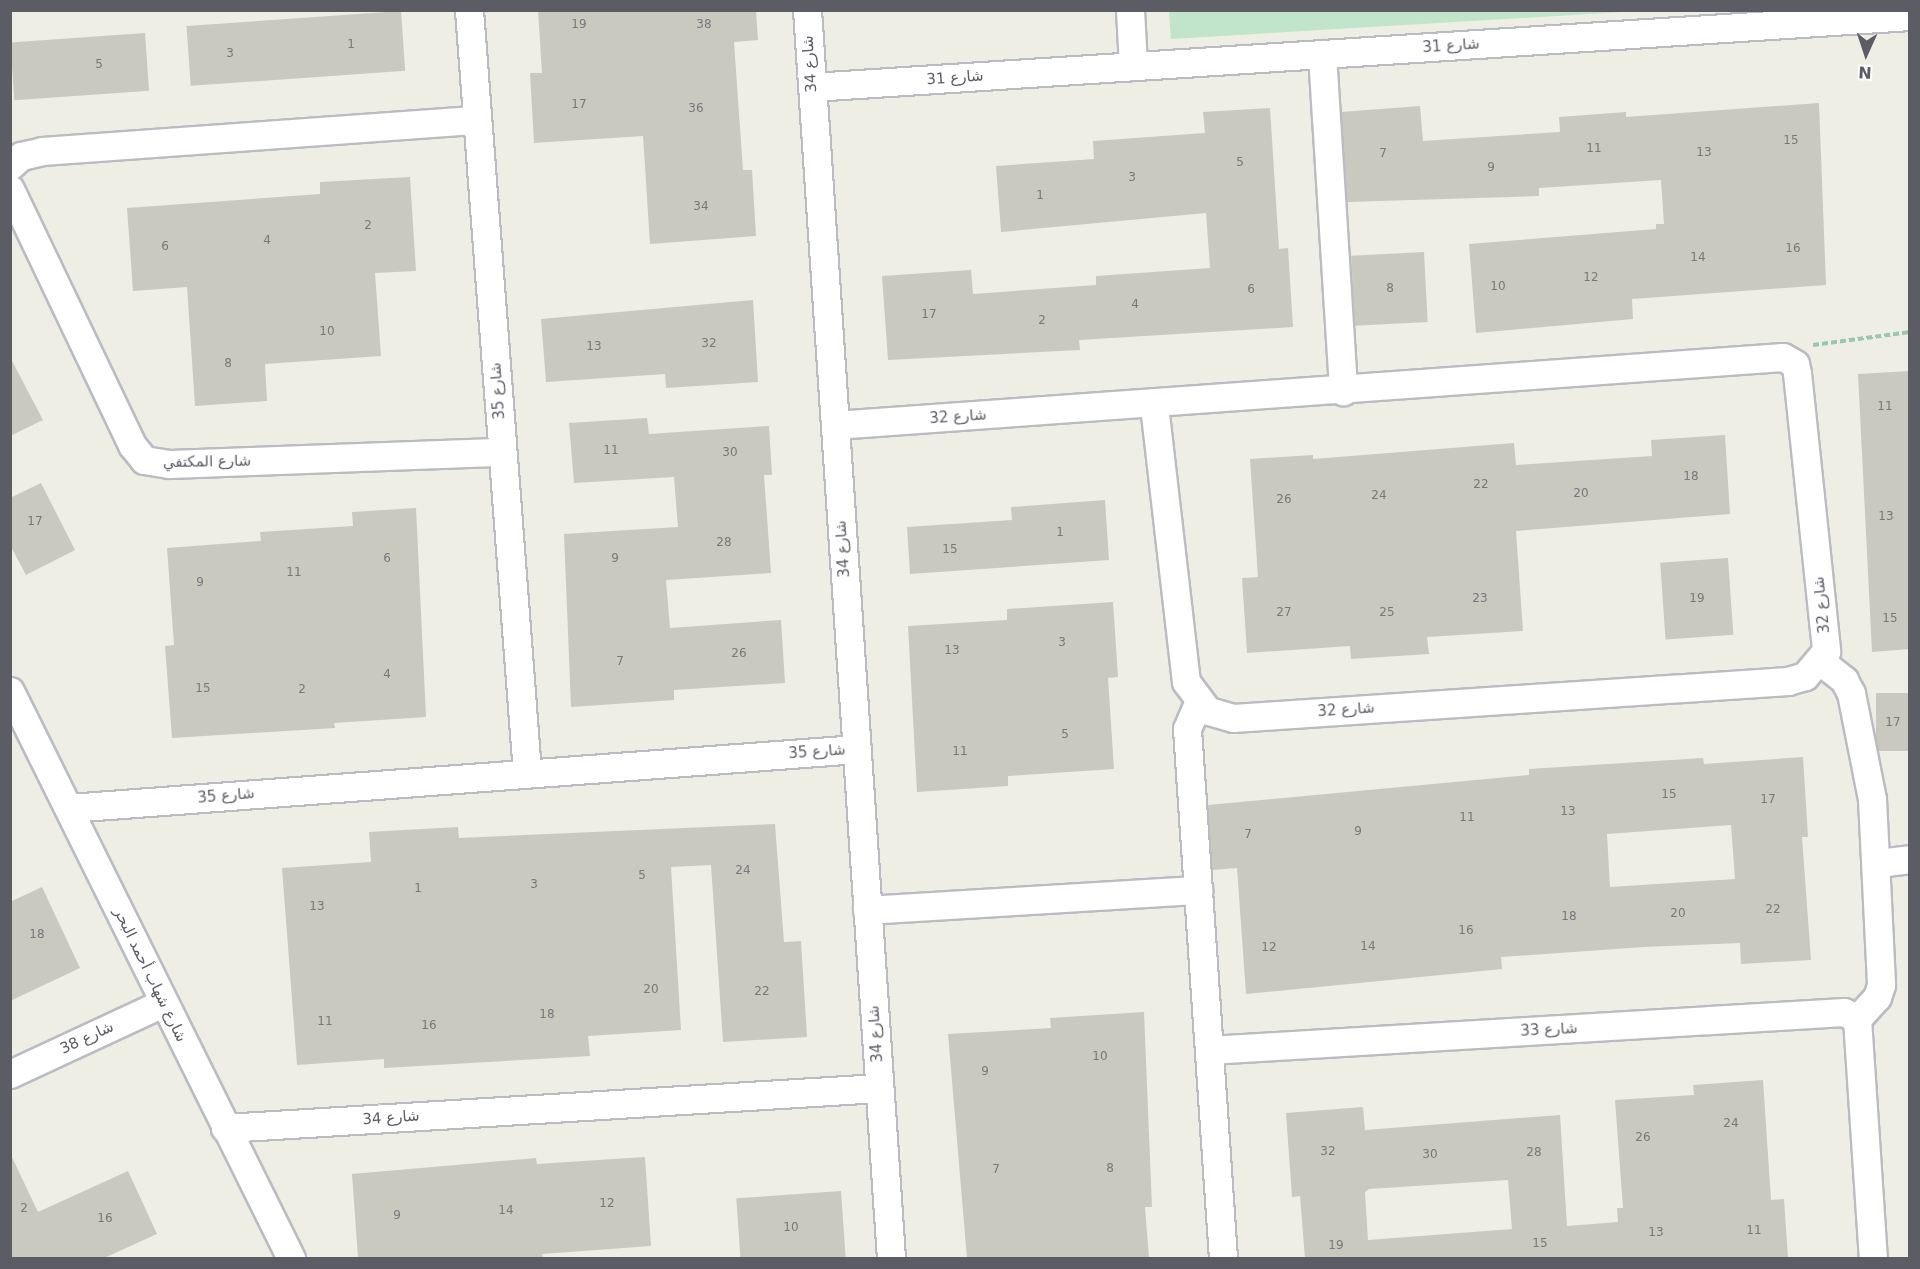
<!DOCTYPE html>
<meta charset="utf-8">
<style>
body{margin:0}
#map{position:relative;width:1920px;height:1269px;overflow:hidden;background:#eeeee4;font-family:"DejaVu Sans",Cairo,sans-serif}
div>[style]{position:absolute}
.green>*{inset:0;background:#c0e5ca}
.building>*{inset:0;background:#c9c9c0;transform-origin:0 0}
.path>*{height:4px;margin-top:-2px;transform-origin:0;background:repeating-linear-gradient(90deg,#9ac6b2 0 6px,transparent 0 9px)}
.roads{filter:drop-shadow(2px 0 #bbbcc2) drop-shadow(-2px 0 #bbbcc2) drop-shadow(0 2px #bbbcc2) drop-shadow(0 -2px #bbbcc2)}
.minor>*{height:27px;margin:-13.5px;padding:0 13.5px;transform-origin:13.5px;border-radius:13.5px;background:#fff}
span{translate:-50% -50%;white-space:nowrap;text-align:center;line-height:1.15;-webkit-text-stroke:6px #fff;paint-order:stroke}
.number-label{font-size:12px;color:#77787b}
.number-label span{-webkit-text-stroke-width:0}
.street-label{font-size:15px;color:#5c5d64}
.frame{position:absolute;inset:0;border:12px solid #5c5d64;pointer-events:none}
.north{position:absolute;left:1836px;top:24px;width:60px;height:60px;-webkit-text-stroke:4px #fff;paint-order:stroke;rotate:183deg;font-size:16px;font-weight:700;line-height:24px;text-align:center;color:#5c5d64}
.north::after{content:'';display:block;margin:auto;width:21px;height:27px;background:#5c5d64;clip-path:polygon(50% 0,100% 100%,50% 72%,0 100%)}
</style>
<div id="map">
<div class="green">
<div style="clip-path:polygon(1169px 11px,1169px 10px,1639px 11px,1171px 39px)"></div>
</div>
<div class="building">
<div style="clip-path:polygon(538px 10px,756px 10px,758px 40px,734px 42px,743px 170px,752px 170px,756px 236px,650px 244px,643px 136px,534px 143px,530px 73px,542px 73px)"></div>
<div style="left:401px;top:11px;width:60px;height:215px;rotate:86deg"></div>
<div style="left:145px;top:33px;width:58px;height:135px;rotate:86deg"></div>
<div style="clip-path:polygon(1819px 103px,1826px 285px,1632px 299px,1633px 319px,1476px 333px,1469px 244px,1656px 229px,1656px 224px,1664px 224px,1661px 180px,1539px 188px,1539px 196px,1347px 202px,1341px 112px,1420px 106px,1423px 141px,1560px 132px,1559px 117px,1626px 112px,1626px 117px)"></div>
<div style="clip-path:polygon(1270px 108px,1279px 249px,1288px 248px,1293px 327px,1079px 340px,1080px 350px,888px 360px,882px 276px,971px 270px,973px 294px,1096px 285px,1096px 276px,1210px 268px,1206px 213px,1001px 232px,996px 166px,1094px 159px,1093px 141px,1205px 133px,1203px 112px)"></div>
<div style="clip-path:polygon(410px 177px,416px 271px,375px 273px,381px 356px,265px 364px,267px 401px,195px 406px,187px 287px,133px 291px,127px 208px,320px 194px,320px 182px)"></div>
<div style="left:1424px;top:252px;width:70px;height:73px;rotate:87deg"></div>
<div style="clip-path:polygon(753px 300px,758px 382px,666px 388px,665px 374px,546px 382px,541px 319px)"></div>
<div style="clip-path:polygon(10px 357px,43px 420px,10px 436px)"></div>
<div style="clip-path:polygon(1910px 371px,1910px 649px,1872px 652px,1858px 374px)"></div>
<div style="clip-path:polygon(647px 418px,649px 434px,769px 426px,772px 475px,764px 475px,771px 573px,666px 580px,670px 628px,781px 620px,785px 683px,674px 690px,674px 700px,571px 707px,564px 534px,678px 527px,674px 477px,574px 483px,569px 423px)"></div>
<div style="clip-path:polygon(1725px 435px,1730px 514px,1516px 531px,1523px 631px,1427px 637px,1429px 654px,1351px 659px,1350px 646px,1247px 653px,1242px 578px,1258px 577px,1250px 459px,1313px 455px,1313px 459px,1514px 443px,1516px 465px,1652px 456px,1651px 440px)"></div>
<div style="clip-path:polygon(41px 483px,75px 550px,26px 575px,10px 545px,10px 498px)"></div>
<div style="clip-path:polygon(1105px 500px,1109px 560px,910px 574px,907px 527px,1012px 520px,1011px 507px)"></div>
<div style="clip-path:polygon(416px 508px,426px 717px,334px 723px,335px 728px,172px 738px,165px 646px,174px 645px,167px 548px,261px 541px,260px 532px,353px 526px,352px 512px)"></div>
<div style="left:1728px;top:558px;width:77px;height:68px;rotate:86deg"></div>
<div style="clip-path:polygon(1113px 602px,1118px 677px,1108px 678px,1114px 769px,1008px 776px,1008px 786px,917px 792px,908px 626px,1007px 620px,1007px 609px)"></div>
<div style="left:1910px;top:693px;width:58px;height:34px;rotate:90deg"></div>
<div style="clip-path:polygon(evenodd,1803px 757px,1808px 837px,1802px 837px,1811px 960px,1741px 964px,1740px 943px,1644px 947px,1501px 957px,1502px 969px,1246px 994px,1237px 868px,1212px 870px,1208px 805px,1529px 775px,1529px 769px,1703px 758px,1704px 764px,1803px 757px,1731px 825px,1735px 879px,1610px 887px,1607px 834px,1731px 825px)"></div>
<div style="clip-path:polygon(775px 824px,784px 942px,801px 941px,807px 1037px,723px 1042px,711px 865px,671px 867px,681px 1030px,588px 1036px,590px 1056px,384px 1068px,384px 1059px,297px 1065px,282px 868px,371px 862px,369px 832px,458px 827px,459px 838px)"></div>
<div style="clip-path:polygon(42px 887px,80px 968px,10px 1001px,10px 902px)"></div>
<div style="clip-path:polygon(1144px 1012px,1152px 1207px,1145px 1207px,1149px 1258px,967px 1258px,948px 1034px,1051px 1028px,1050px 1018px)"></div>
<div style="clip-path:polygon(evenodd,1763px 1080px,1771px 1200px,1784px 1199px,1788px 1258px,1305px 1258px,1300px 1196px,1292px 1197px,1286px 1113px,1363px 1107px,1365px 1130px,1560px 1115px,1567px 1226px,1618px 1222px,1617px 1208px,1623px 1208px,1615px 1100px,1694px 1095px,1693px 1085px,1763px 1080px,1508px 1180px,1512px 1229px,1368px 1240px,1365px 1192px,1369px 1189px,1508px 1180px)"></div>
<div style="clip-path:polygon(10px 1153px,38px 1212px,128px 1171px,157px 1234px,104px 1258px,10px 1258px)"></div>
<div style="clip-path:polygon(645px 1157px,651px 1246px,542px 1254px,543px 1258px,358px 1258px,352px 1174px,536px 1158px,537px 1164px)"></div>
<div style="left:841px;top:1191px;width:67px;height:105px;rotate:86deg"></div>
</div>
<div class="path">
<div style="left:1813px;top:345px;width:98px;rotate:-7.6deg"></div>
</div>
<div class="roads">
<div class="minor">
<div style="left:469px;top:10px;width:764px;rotate:85.65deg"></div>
<div style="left:807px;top:10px;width:1251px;rotate:86.15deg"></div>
<div style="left:1130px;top:10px;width:56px;rotate:86.9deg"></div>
<div style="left:1322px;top:54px;width:338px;rotate:86.4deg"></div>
<div style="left:812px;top:87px;width:1100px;rotate:-3.7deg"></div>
<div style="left:10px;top:166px;width:15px;rotate:-42deg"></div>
<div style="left:21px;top:156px;width:22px;rotate:-13deg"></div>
<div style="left:42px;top:151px;width:436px;rotate:-4.1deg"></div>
<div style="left:10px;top:189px;width:284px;rotate:64.5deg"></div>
<div style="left:132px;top:445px;width:19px;rotate:51deg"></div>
<div style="left:144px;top:460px;width:26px;rotate:9deg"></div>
<div style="left:170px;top:464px;width:332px;rotate:-2.1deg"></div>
<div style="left:835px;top:425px;width:950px;rotate:-4.1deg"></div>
<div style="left:1783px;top:357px;width:14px;rotate:30deg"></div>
<div style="left:1795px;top:364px;width:9px;rotate:77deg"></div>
<div style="left:1797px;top:373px;width:280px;rotate:84deg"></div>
<div style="left:1826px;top:651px;width:33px;rotate:130deg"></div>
<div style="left:1805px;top:676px;width:18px;rotate:164deg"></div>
<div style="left:1788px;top:681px;width:556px;rotate:176.19deg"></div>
<div style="left:1233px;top:718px;width:26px;rotate:-164deg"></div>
<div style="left:1208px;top:711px;width:36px;rotate:-127deg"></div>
<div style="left:1186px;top:682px;width:280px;rotate:-96.6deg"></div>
<div style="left:1820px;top:661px;width:31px;rotate:38deg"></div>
<div style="left:1844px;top:680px;width:15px;rotate:62deg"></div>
<div style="left:1851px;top:693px;width:108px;rotate:78.8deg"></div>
<div style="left:1872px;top:799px;width:186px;rotate:87.2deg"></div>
<div style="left:1881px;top:985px;width:13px;rotate:108deg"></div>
<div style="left:1877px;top:997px;width:30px;rotate:132deg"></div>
<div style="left:10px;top:691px;width:633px;rotate:63.64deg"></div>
<div style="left:1198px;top:703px;width:28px;rotate:113deg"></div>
<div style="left:1187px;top:729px;width:530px;rotate:86.11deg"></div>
<div style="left:69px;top:808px;width:790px;rotate:-4.28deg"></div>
<div style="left:1878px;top:863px;width:32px;rotate:-7deg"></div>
<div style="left:867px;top:910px;width:332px;rotate:-3.5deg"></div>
<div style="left:1857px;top:1019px;width:240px;rotate:86.2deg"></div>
<div style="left:1209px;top:1050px;width:636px;rotate:-3.42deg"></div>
<div style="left:1844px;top:1012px;width:15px;rotate:28deg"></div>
<div style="left:10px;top:1074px;width:169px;rotate:-24.9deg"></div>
<div style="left:225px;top:1128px;width:655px;rotate:-3.5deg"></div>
</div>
</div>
<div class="number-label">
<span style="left:579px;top:25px">19</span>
<span style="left:704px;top:25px">38</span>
<span style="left:351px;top:45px">1</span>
<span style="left:230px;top:54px">3</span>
<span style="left:99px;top:65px">5</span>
<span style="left:579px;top:105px">17</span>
<span style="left:696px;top:109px">36</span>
<span style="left:1791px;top:141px">15</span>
<span style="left:1594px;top:149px">11</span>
<span style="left:1704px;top:153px">13</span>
<span style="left:1383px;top:154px">7</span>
<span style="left:1240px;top:163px">5</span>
<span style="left:1491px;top:168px">9</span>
<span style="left:1132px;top:178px">3</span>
<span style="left:1040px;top:196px">1</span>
<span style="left:701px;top:207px">34</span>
<span style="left:368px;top:226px">2</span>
<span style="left:267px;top:241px">4</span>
<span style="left:165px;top:247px">6</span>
<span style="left:1793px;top:249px">16</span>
<span style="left:1698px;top:258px">14</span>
<span style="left:1591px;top:278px">12</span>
<span style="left:1498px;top:287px">10</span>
<span style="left:1390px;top:289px">8</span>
<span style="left:1251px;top:290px">6</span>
<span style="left:1135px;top:305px">4</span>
<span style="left:929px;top:315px">17</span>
<span style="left:1042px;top:321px">2</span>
<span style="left:327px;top:332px">10</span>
<span style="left:709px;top:344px">32</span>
<span style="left:594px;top:347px">13</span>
<span style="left:228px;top:364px">8</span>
<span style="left:1885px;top:407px">11</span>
<span style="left:611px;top:451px">11</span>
<span style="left:730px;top:453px">30</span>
<span style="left:1691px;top:477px">18</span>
<span style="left:1481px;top:485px">22</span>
<span style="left:1581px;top:494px">20</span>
<span style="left:1379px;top:496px">24</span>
<span style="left:1284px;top:500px">26</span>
<span style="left:1886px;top:517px">13</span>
<span style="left:35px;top:522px">17</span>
<span style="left:1060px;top:533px">1</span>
<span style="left:724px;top:543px">28</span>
<span style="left:950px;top:550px">15</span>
<span style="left:387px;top:559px">6</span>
<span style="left:615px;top:559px">9</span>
<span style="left:294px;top:573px">11</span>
<span style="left:200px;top:583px">9</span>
<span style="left:1480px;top:599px">23</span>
<span style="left:1697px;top:599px">19</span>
<span style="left:1284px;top:613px">27</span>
<span style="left:1387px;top:613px">25</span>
<span style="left:1890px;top:619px">15</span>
<span style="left:1062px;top:643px">3</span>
<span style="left:952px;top:651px">13</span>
<span style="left:739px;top:654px">26</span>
<span style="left:620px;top:662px">7</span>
<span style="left:387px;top:675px">4</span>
<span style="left:203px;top:689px">15</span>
<span style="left:302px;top:690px">2</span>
<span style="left:1893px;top:723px">17</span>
<span style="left:1065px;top:735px">5</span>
<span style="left:960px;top:752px">11</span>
<span style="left:1669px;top:795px">15</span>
<span style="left:1768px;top:800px">17</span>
<span style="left:1568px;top:812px">13</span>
<span style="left:1467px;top:818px">11</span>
<span style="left:1358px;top:832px">9</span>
<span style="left:1248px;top:835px">7</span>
<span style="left:743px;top:871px">24</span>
<span style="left:642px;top:876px">5</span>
<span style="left:534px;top:885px">3</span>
<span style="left:418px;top:889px">1</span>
<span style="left:317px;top:907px">13</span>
<span style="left:1773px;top:910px">22</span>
<span style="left:1678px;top:914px">20</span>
<span style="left:1569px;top:917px">18</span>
<span style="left:1466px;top:931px">16</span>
<span style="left:37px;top:935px">18</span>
<span style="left:1368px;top:947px">14</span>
<span style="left:1269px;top:948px">12</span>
<span style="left:651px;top:990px">20</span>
<span style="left:762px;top:992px">22</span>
<span style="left:547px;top:1015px">18</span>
<span style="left:325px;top:1022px">11</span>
<span style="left:429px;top:1026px">16</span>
<span style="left:1100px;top:1057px">10</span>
<span style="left:985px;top:1072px">9</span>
<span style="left:1731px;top:1124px">24</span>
<span style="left:1643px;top:1138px">26</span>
<span style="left:1328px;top:1152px">32</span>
<span style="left:1534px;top:1153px">28</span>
<span style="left:1430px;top:1155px">30</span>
<span style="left:1110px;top:1169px">8</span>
<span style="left:996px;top:1170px">7</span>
<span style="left:607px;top:1204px">12</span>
<span style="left:24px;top:1209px">2</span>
<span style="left:506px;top:1211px">14</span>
<span style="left:397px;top:1216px">9</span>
<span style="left:105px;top:1219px">16</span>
<span style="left:791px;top:1228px">10</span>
<span style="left:1754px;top:1231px">11</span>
<span style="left:1656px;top:1233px">13</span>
<span style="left:1540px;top:1244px">15</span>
<span style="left:1336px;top:1246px">19</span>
</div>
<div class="street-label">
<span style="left:1451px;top:46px;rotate:-4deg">شارع 31</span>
<span style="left:810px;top:64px;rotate:-94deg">شارع 34</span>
<span style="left:955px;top:78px;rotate:-4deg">شارع 31</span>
<span style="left:498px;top:391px;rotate:-94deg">شارع 35</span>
<span style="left:958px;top:417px;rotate:-4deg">شارع 32</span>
<span style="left:207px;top:462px;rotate:-1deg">شارع المكتفي</span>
<span style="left:843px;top:549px;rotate:-94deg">شارع 34</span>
<span style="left:1822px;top:605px;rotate:-96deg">شارع 32</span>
<span style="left:1346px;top:710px;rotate:-4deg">شارع 32</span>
<span style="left:817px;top:752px;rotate:-4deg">شارع 35</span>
<span style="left:226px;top:796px;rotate:-5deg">شارع 35</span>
<span style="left:150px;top:975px;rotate:64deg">شارع شهاب أحمد البحر</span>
<span style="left:1549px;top:1030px;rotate:-3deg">شارع 33</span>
<span style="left:876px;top:1034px;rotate:-94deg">شارع 34</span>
<span style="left:87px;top:1038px;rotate:-25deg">شارع 38</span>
<span style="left:391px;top:1118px;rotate:-4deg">شارع 34</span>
</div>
<div class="frame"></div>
<div class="north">N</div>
</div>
